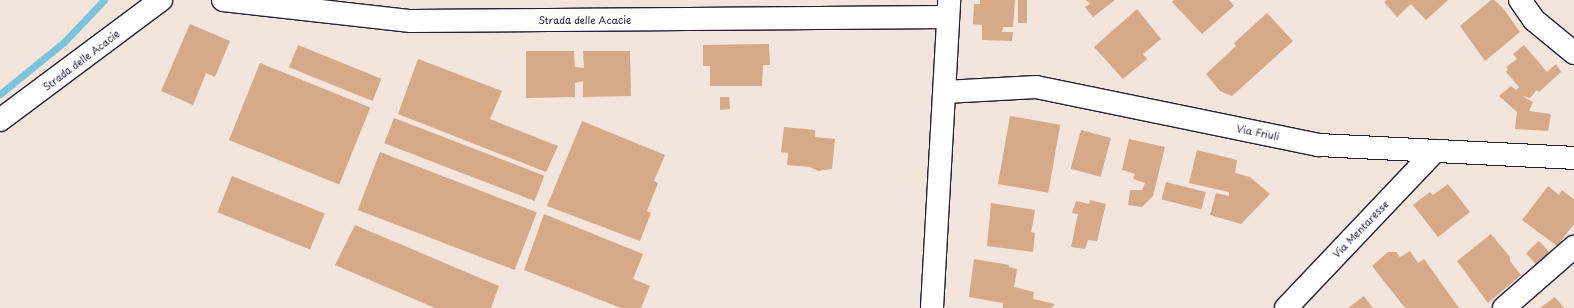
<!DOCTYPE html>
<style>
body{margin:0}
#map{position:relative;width:1574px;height:308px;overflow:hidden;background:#f3e5db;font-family:"Playpen Sans",sans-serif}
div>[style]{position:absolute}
.stream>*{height:7px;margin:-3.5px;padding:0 3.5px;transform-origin:3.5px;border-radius:3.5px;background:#7bc4dc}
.building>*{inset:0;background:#d6a988;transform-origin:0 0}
.roads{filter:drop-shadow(1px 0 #22223b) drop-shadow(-1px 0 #22223b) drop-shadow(0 1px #22223b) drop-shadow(0 -1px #22223b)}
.minor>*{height:22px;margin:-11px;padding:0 11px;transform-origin:11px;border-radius:11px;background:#fff}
span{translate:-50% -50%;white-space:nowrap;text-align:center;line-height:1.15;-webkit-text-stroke:3px #fff;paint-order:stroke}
.street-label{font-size:10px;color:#22223b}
</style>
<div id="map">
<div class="stream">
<div style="left:0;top:94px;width:82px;rotate:-39.1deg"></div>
<div style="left:64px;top:42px;width:58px;rotate:-46.4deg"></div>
</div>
<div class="building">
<div style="clip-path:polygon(980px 0,1015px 0,1013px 27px,1003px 27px,1002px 32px,1013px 32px,1012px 41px,982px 40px,982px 25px,973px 24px,974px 4px,980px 4px)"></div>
<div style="left:1018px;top:0;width:9px;height:23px"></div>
<div style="clip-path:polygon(1086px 0,1115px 0,1093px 17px,1085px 7px,1090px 4px)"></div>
<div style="clip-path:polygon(1174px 0,1229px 0,1234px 6px,1202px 34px,1172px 2px)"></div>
<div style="clip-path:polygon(1387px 0,1448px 0,1426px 20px,1411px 4px,1397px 17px,1384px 2px)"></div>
<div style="clip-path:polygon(1491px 0,1494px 0,1503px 8px,1520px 32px,1485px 61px,1460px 26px)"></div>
<div style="clip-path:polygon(1137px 9px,1161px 39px,1143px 54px,1147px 59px,1123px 79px,1094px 47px)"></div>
<div style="clip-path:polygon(1267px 13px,1293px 41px,1232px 96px,1220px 91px,1206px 74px,1236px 46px,1234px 43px)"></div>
<div style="clip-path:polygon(190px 24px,230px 41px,215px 77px,206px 73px,193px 105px,161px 91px)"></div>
<div style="clip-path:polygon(769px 44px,770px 65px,763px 65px,762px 86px,710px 86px,710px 66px,703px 66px,703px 45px)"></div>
<div style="left:298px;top:45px;width:90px;height:24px;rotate:22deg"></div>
<div style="clip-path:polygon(1524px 45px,1547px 72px,1556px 64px,1561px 72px,1539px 92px,1537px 90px,1530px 98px,1522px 96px,1533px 102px,1529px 111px,1551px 114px,1548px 131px,1515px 129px,1517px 112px,1499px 96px,1511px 86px,1516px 90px,1519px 87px,1506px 72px,1508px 69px,1506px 67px,1517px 59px,1513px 54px)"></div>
<div style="clip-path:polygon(526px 51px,574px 51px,575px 67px,584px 68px,583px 51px,630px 51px,631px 96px,583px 97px,583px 81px,575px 83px,575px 97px,526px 98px)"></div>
<div style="clip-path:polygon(418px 59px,502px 91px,490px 119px,558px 146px,546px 172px,398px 114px)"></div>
<div style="left:260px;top:63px;width:119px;height:83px;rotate:22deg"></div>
<div style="clip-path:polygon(720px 97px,729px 97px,730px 109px,720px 110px)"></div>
<div style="left:1010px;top:116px;width:51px;height:69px;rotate:10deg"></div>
<div style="left:394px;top:118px;width:161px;height:27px;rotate:21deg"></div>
<div style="clip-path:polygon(582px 121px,665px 155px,654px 181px,658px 183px,647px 211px,651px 213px,640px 241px,547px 206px)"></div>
<div style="clip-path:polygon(784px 127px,815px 130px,815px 137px,835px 139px,832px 169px,818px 171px,810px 167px,787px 165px,788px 153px,781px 152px)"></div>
<div style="left:1081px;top:130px;width:31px;height:40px;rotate:15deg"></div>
<div style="clip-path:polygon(1129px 139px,1165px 147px,1153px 196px,1142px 207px,1128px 205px,1130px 190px,1142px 190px,1145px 183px,1133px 179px,1135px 174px,1122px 170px)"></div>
<div style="clip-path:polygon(1197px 150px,1237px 160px,1235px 173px,1250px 177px,1270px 194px,1241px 224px,1210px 215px,1216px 193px,1229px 196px,1229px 192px,1189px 183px)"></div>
<div style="left:380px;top:152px;width:168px;height:62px;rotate:21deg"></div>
<div style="left:232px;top:176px;width:100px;height:39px;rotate:22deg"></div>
<div style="left:1166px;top:182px;width:41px;height:18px;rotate:14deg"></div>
<div style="clip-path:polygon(1448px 184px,1470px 212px,1438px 237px,1413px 205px,1430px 192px,1433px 195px)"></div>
<div style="clip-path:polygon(1548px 186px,1559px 195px,1562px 190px,1574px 199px,1574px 224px,1557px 246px,1522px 220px)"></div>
<div style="clip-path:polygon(1090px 200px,1106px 204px,1097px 241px,1088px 240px,1085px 249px,1071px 247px,1078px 214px,1072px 213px,1076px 201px,1089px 204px)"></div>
<div style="clip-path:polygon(991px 203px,1035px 210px,1031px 232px,1035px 233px,1033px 252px,987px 246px)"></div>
<div style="clip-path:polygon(544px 214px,643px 254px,633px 279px,650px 286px,641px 308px,621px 308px,524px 270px)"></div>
<div style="clip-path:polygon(355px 225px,499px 286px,491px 308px,435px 308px,335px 265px)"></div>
<div style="clip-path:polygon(1491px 234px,1510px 257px,1510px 261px,1521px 275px,1488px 303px,1457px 261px)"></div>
<div style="left:1539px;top:241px;width:25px;height:18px;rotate:47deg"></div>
<div style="clip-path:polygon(1410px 251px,1418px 263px,1424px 259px,1459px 308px,1405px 308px,1372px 266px,1388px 252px,1396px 252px,1400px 257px)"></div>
<div style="clip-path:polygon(974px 259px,1009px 265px,1009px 267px,1017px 269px,1014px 287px,1034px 292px,1033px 299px,1055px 304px,1051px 308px,1003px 308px,1003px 303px,969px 297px)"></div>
<div style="clip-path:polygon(1364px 296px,1373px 308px,1348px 308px)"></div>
<div style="clip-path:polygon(1555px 297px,1564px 308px,1540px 308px)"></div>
</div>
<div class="roads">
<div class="minor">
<div style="left:223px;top:0;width:189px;rotate:6.4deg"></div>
<div style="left:411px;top:21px;width:537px;rotate:-0.43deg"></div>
<div style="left:1520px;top:0;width:24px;rotate:55deg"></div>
<div style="left:1534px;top:20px;width:52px;rotate:39.5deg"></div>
<div style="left:945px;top:92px;width:91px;rotate:-3.1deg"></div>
<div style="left:1036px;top:87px;width:289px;rotate:11.6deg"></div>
<div style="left:1319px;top:145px;width:255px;rotate:2.9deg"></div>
<div style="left:0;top:120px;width:201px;rotate:-36.7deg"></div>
<div style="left:932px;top:308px;width:308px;rotate:-86.8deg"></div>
<div style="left:1286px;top:308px;width:216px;rotate:-46.5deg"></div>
<div style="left:1504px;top:308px;width:93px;rotate:-41.1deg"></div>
</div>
</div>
<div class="street-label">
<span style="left:585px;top:20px">Strada delle Acacie</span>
<span style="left:81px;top:60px;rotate:-37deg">Strada delle Acacie</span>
<span style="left:1258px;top:132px;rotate:11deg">Via Friuli</span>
<span style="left:1360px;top:229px;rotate:-46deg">Via Mentaresse</span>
</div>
</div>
